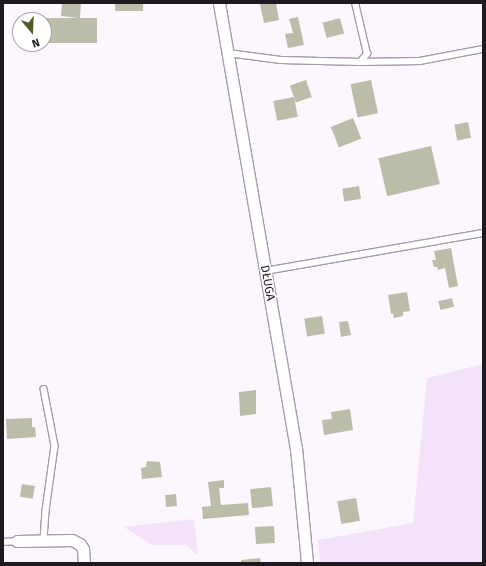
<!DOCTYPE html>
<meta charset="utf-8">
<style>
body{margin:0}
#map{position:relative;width:486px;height:566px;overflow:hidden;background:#fcf7fe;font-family:"Fira Sans",sans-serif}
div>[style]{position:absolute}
.green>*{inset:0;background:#f4e2fa}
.building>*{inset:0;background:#bbbda9;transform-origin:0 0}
.roads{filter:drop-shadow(1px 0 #a79bab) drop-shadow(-1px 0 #a79bab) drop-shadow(0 1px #a79bab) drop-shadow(0 -1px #a79bab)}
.service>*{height:5.5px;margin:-2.75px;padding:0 2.75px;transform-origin:2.75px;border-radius:2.75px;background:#fff}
.minor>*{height:11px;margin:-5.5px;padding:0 5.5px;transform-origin:5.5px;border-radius:5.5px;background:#fff}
span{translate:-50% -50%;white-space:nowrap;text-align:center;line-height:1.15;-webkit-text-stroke:3px #fff;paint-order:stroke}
.street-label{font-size:12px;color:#1d191f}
.frame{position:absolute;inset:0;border:4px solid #1d191f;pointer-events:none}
.north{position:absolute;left:12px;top:12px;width:40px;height:40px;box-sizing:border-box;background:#fff;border:1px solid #a5a3a5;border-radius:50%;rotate:161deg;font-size:11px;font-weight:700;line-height:16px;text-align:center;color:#1d191f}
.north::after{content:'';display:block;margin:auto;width:14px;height:18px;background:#575a27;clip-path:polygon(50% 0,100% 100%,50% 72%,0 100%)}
</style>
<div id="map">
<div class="green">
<div style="clip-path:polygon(483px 364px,483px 563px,320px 563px,318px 540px,413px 523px,427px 378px)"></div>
<div style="clip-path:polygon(194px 519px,198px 556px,186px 545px,152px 545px,124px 527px)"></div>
</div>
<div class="building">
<div style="clip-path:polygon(62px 3px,81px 3px,80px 18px,97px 18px,97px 43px,46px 43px,47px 18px,78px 18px,61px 16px)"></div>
<div style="left:115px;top:3px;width:28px;height:8px"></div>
<div style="clip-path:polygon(276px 3px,279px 20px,264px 23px,260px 4px)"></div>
<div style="clip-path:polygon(298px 17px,304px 45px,288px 48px,285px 34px,293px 33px,289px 19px)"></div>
<div style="left:340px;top:18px;width:16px;height:18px;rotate:75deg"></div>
<div style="left:306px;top:80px;width:18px;height:17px;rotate:71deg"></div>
<div style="left:371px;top:80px;width:34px;height:21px;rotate:78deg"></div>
<div style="left:294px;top:97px;width:20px;height:21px;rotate:79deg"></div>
<div style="left:353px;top:118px;width:22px;height:24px;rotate:68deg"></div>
<div style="left:468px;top:122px;width:16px;height:14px;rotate:79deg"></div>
<div style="left:431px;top:146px;width:39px;height:54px;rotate:77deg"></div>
<div style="left:359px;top:186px;width:13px;height:17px;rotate:81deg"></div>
<div style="clip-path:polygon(451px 248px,458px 286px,449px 288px,445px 268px,438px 270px,437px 267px,434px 267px,432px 260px,436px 260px,434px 251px)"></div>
<div style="clip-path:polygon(407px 292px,410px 311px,403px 312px,403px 316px,394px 318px,393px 313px,391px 314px,388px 295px)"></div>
<div style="left:452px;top:298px;width:9px;height:14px;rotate:77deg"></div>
<div style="left:322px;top:316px;width:18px;height:18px;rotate:81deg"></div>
<div style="clip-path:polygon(348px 321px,351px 335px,341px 337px,339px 322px)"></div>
<div style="clip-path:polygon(256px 390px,256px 414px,240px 416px,239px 392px)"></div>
<div style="clip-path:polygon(350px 409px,353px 430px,324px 435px,322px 420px,332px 419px,331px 412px)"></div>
<div style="clip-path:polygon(32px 418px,32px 427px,35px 427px,36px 437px,7px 439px,6px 419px)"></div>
<div style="clip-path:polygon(147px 461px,160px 462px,162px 477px,142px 479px,141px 468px,146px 467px)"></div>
<div style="clip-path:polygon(224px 480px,224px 488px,219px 488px,221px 505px,248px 503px,249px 515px,203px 519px,202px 507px,211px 506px,208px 482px)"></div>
<div style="left:22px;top:484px;width:13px;height:13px;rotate:9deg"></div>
<div style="left:271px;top:487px;width:19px;height:21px;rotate:84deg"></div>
<div style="left:176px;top:494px;width:12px;height:11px;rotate:85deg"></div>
<div style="left:356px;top:498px;width:23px;height:19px;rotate:80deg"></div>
<div style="left:274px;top:526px;width:17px;height:19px;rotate:87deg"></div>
<div style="clip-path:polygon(260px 558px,261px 563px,241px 563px,241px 560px)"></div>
</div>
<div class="roads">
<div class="service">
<div style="left:228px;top:53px;width:53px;rotate:7.5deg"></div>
<div style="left:281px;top:60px;width:79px;rotate:1.5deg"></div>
<div style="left:360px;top:62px;width:11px;rotate:-49deg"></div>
<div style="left:367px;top:54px;width:52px;rotate:-103.2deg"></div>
<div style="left:360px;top:62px;width:60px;rotate:-1deg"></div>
<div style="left:420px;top:61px;width:64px;rotate:-10.8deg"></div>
<div style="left:265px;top:271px;width:221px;rotate:-9.9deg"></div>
<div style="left:44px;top:389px;width:58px;rotate:79.1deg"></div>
<div style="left:55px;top:446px;width:66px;rotate:97.9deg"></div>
<div style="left:46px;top:511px;width:29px;rotate:94deg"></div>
<div style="left:3px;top:542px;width:14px;rotate:-4deg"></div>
</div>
<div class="minor">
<div style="left:219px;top:3px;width:452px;rotate:80.2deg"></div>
<div style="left:296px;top:448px;width:116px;rotate:84.5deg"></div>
<div style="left:17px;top:541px;width:55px;rotate:-1deg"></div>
<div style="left:72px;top:540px;width:9px;rotate:27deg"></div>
<div style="left:80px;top:544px;width:6px;rotate:59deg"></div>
<div style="left:83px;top:549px;width:14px;rotate:86deg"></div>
</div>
</div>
<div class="street-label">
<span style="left:267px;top:283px;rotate:80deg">DŁUGA</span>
</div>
<div class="frame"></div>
<div class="north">N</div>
</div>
